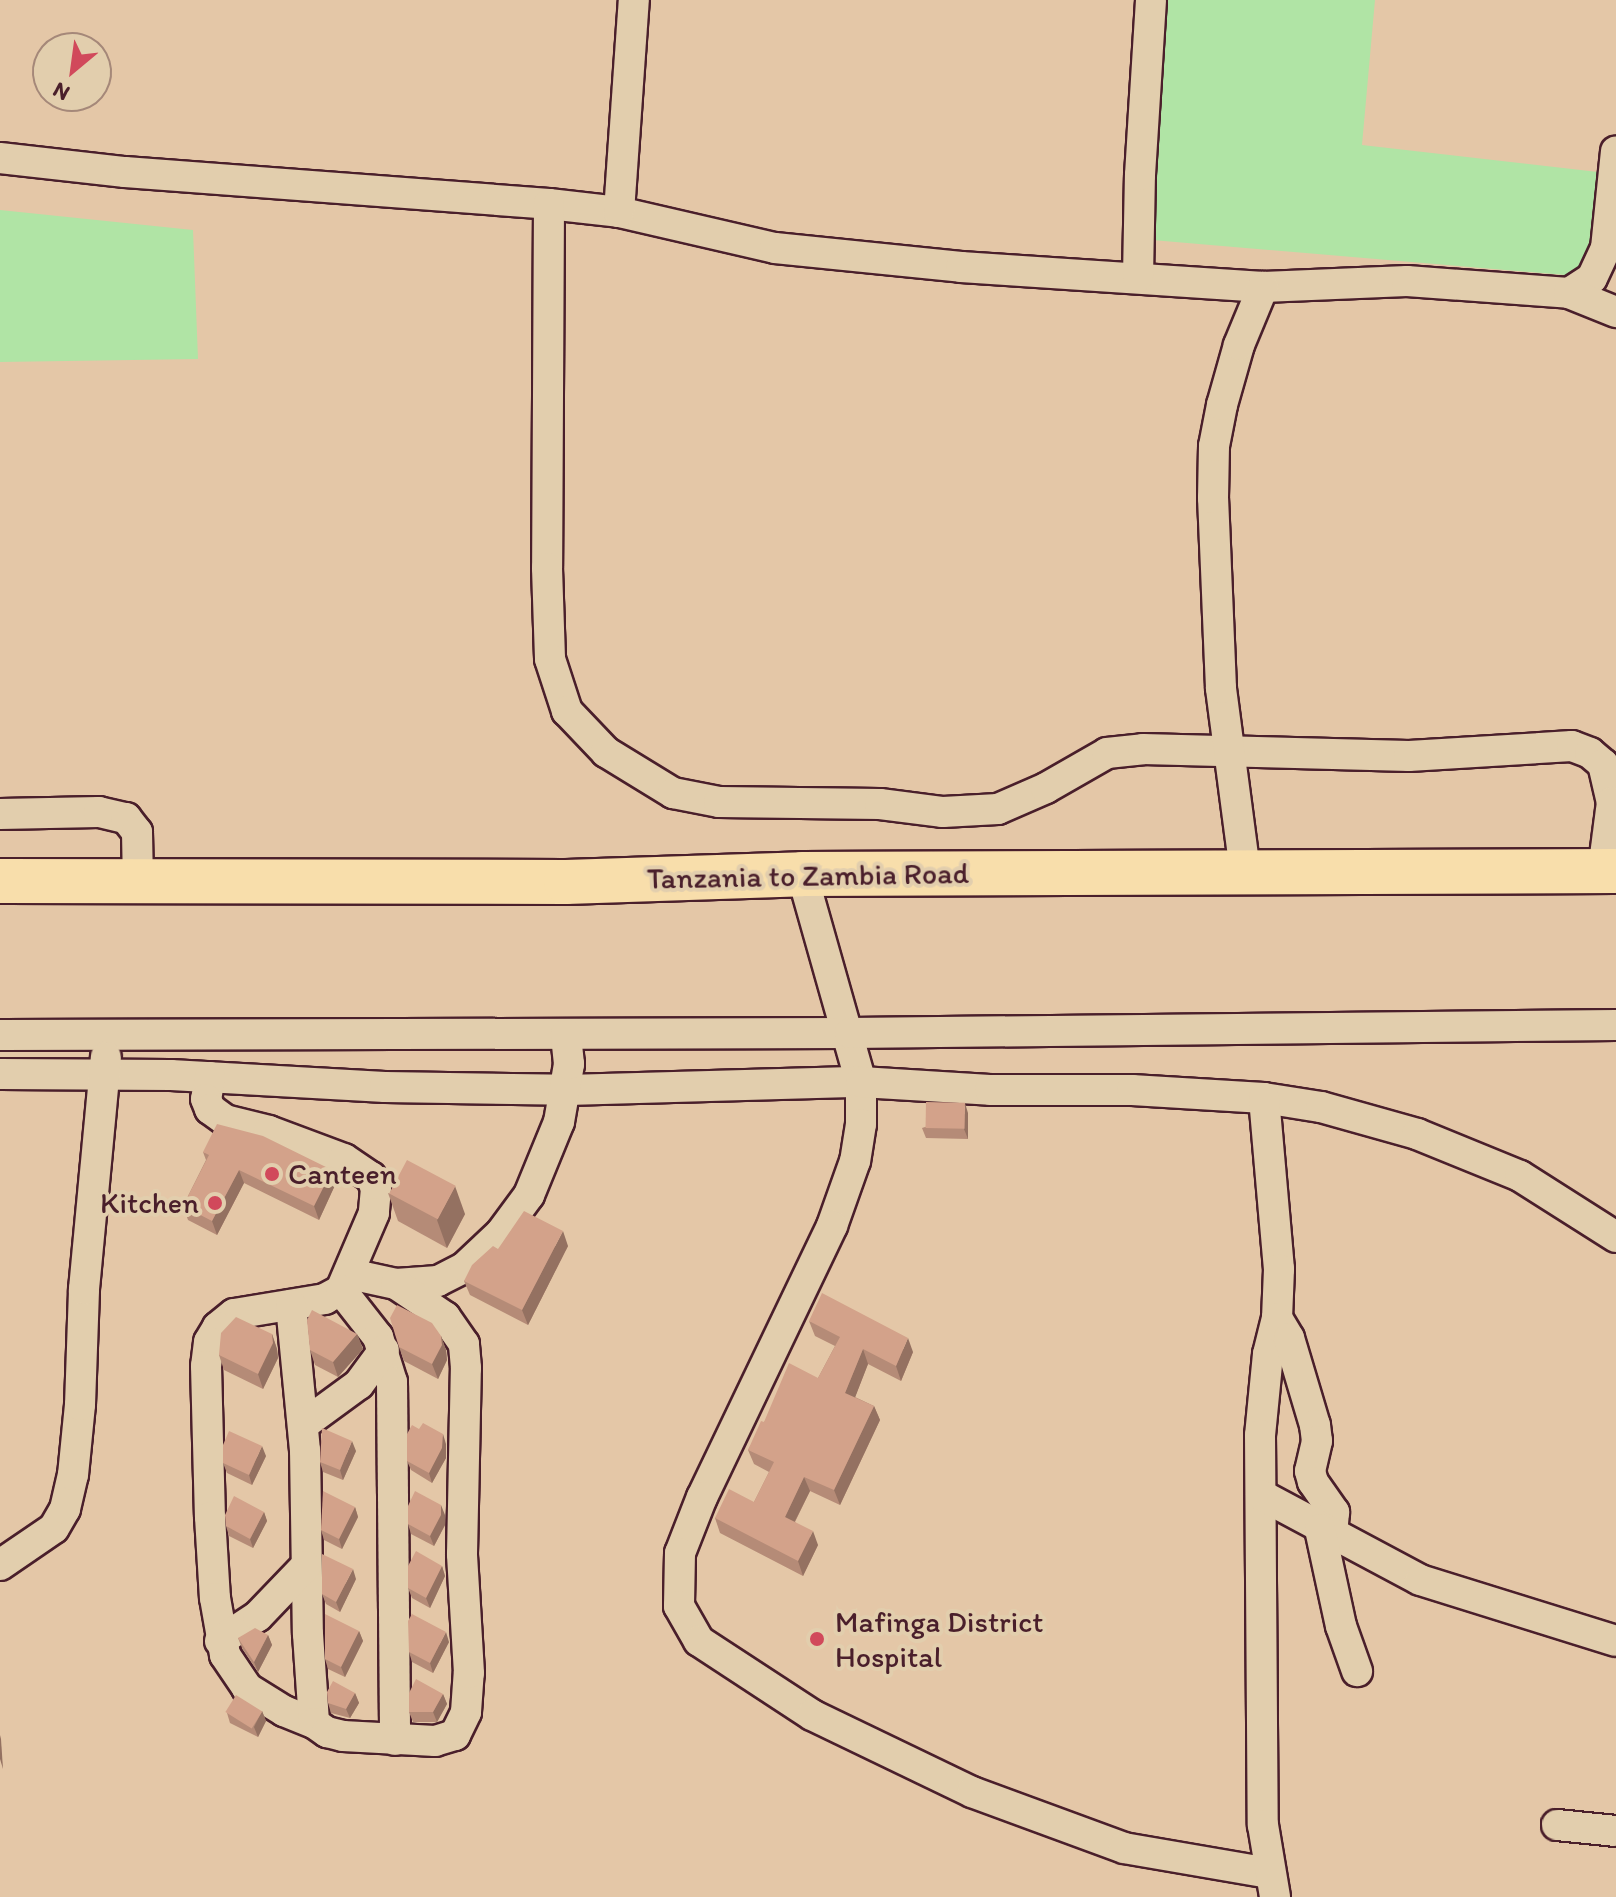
<!DOCTYPE html>
<style>
body{margin:0}
#map{position:relative;width:1616px;height:1897px;overflow:hidden;background:#e4c7a7;font-family:Itim,sans-serif}
div>[style]{position:absolute}
.green>*{inset:0;background:#b0e4a5}
.roads{filter:drop-shadow(2px 0 #4a1f2b) drop-shadow(-2px 0 #4a1f2b) drop-shadow(0 2px #4a1f2b) drop-shadow(0 -2px #4a1f2b)}
.minor>*{height:30px;margin:-15px;padding:0 15px;transform-origin:15px;border-radius:15px;background:#e2cead}
.highway>*{height:44px;margin:-22px;padding:0 22px;transform-origin:22px;border-radius:22px;background:#f8deab}
.wall>*{inset:0;background:#b58b77}
.shaded-wall>*{inset:0;background:#947161}
.building>*{inset:0;background:#d3a28a;transform-origin:0 0}
.dots>*{width:22px;height:22px;translate:-50% -50%;box-sizing:border-box;border:4px solid #e2cead;border-radius:50%}
span{translate:-50% -50%;white-space:nowrap;text-align:center;line-height:1.15;-webkit-text-stroke:8px #e2cead;paint-order:stroke}
.street-label{font-size:30px;color:#4a1f2b}
.poi-label{font-size:30px;color:#4a1f2b}
.left{translate:0 -50%;text-align:left}
.right{translate:-100% -50%;text-align:right}
.north{position:absolute;left:32px;top:32px;width:80px;height:80px;box-sizing:border-box;background:#e2cead;border:2px solid #a58879;border-radius:50%;rotate:209deg;font-size:22px;font-weight:700;line-height:32px;text-align:center;color:#4a1f2b}
.north::after{content:'';display:block;margin:auto;width:28px;height:36px;background:#d1495b;clip-path:polygon(50% 0,100% 100%,50% 72%,0 100%)}
</style>
<div id="map">
<div class="green">
<div style="clip-path:polygon(1166px 0,1375px 0,1362px 145px,1598px 172px,1589px 277px,1152px 240px)"></div>
<div style="clip-path:polygon(0 210px,193px 230px,198px 359px,0 362px)"></div>
</div>
<div class="roads">
<div class="minor">
<div style="left:0;top:158px;width:126px;rotate:6.4deg"></div>
<div style="left:125px;top:172px;width:425px;rotate:4.3deg"></div>
<div style="left:549px;top:204px;width:70px;rotate:6.5deg"></div>
<div style="left:619px;top:212px;width:160px;rotate:13deg"></div>
<div style="left:775px;top:248px;width:187px;rotate:5.8deg"></div>
<div style="left:961px;top:267px;width:303px;rotate:3.8deg"></div>
<div style="left:1263px;top:287px;width:144px;rotate:-2.4deg"></div>
<div style="left:1407px;top:281px;width:162px;rotate:4.2deg"></div>
<div style="left:1569px;top:293px;width:27px;rotate:-33deg"></div>
<div style="left:1592px;top:278px;width:33px;rotate:-65deg"></div>
<div style="left:1606px;top:248px;width:97px;rotate:-84.1deg"></div>
<div style="left:549px;top:204px;width:364px;rotate:90.3deg"></div>
<div style="left:547px;top:568px;width:91px;rotate:88.1deg"></div>
<div style="left:550px;top:659px;width:55px;rotate:71.9deg"></div>
<div style="left:567px;top:711px;width:57px;rotate:46.4deg"></div>
<div style="left:606px;top:752px;width:79px;rotate:31.5deg"></div>
<div style="left:673px;top:793px;width:47px;rotate:11.1deg"></div>
<div style="left:719px;top:802px;width:161px;rotate:0.7deg"></div>
<div style="left:880px;top:804px;width:64px;rotate:7.2deg"></div>
<div style="left:943px;top:812px;width:55px;rotate:-3.1deg"></div>
<div style="left:998px;top:809px;width:52px;rotate:-23.6deg"></div>
<div style="left:1046px;top:788px;width:70px;rotate:-29.8deg"></div>
<div style="left:1107px;top:753px;width:36px;rotate:-6deg"></div>
<div style="left:1143px;top:749px;width:266px;rotate:1.5deg"></div>
<div style="left:1409px;top:756px;width:163px;rotate:-3.5deg"></div>
<div style="left:1572px;top:746px;width:19px;rotate:21deg"></div>
<div style="left:1590px;top:753px;width:17px;rotate:40deg"></div>
<div style="left:1603px;top:764px;width:39px;rotate:77deg"></div>
<div style="left:1612px;top:802px;width:70px;rotate:97.4deg"></div>
<div style="left:619px;top:212px;width:213px;rotate:-86deg"></div>
<div style="left:1138px;top:277px;width:102px;rotate:-88.9deg"></div>
<div style="left:1140px;top:175px;width:175px;rotate:-86.4deg"></div>
<div style="left:1569px;top:293px;width:51px;rotate:22deg"></div>
<div style="left:0;top:814px;width:99px;rotate:-1.2deg"></div>
<div style="left:99px;top:812px;width:28px;rotate:13deg"></div>
<div style="left:126px;top:818px;width:18px;rotate:52deg"></div>
<div style="left:137px;top:832px;width:50px;rotate:88.9deg"></div>
<div style="left:1245px;top:871px;width:185px;rotate:-97.5deg"></div>
<div style="left:1221px;top:688px;width:190px;rotate:-92.4deg"></div>
<div style="left:1213px;top:498px;width:52px;rotate:-88.9deg"></div>
<div style="left:1214px;top:446px;width:42px;rotate:-79deg"></div>
<div style="left:1222px;top:405px;width:62px;rotate:-74.2deg"></div>
<div style="left:1239px;top:345px;width:63px;rotate:-67.5deg"></div>
<div style="left:802px;top:874px;width:216px;rotate:74.2deg"></div>
<div style="left:861px;top:1082px;width:42px;rotate:90deg"></div>
<div style="left:861px;top:1124px;width:37px;rotate:99deg"></div>
<div style="left:855px;top:1161px;width:69px;rotate:109.5deg"></div>
<div style="left:832px;top:1226px;width:301px;rotate:115.6deg"></div>
<div style="left:702px;top:1497px;width:60px;rotate:111.4deg"></div>
<div style="left:680px;top:1553px;width:53px;rotate:91.1deg"></div>
<div style="left:679px;top:1606px;width:40px;rotate:60.3deg"></div>
<div style="left:699px;top:1641px;width:135px;rotate:33.2deg"></div>
<div style="left:812px;top:1715px;width:178px;rotate:25.7deg"></div>
<div style="left:972px;top:1792px;width:162px;rotate:20.2deg"></div>
<div style="left:1124px;top:1848px;width:147px;rotate:9.8deg"></div>
<div style="left:0;top:1035px;width:850px;rotate:-0.13deg"></div>
<div style="left:850px;top:1033px;width:766px;rotate:-0.6deg"></div>
<div style="left:0;top:1074px;width:171px;rotate:0.3deg"></div>
<div style="left:171px;top:1075px;width:214px;rotate:3.2deg"></div>
<div style="left:385px;top:1087px;width:182px;rotate:0.9deg"></div>
<div style="left:567px;top:1090px;width:294px;rotate:-1.6deg"></div>
<div style="left:861px;top:1082px;width:129px;rotate:3.5deg"></div>
<div style="left:990px;top:1090px;width:142px"></div>
<div style="left:1132px;top:1090px;width:132px;rotate:3.5deg"></div>
<div style="left:1264px;top:1098px;width:58px;rotate:9deg"></div>
<div style="left:1321px;top:1107px;width:100px;rotate:15.7deg"></div>
<div style="left:1417px;top:1134px;width:111px;rotate:22.2deg"></div>
<div style="left:1520px;top:1176px;width:114px;rotate:32.4deg"></div>
<div style="left:210px;top:1077px;width:22px;rotate:100deg"></div>
<div style="left:206px;top:1099px;width:11px;rotate:68deg"></div>
<div style="left:210px;top:1109px;width:19px;rotate:36deg"></div>
<div style="left:225px;top:1120px;width:45px;rotate:14deg"></div>
<div style="left:269px;top:1131px;width:80px;rotate:20.5deg"></div>
<div style="left:344px;top:1159px;width:32px;rotate:34deg"></div>
<div style="left:371px;top:1177px;width:12px;rotate:66deg"></div>
<div style="left:376px;top:1188px;width:25px;rotate:95deg"></div>
<div style="left:374px;top:1213px;width:84px;rotate:113.2deg"></div>
<div style="left:341px;top:1290px;width:18px;rotate:151deg"></div>
<div style="left:325px;top:1299px;width:92px;rotate:170.6deg"></div>
<div style="left:234px;top:1314px;width:21px;rotate:141deg"></div>
<div style="left:218px;top:1327px;width:17px;rotate:121deg"></div>
<div style="left:209px;top:1342px;width:24px;rotate:97deg"></div>
<div style="left:206px;top:1366px;width:151px;rotate:88.5deg"></div>
<div style="left:210px;top:1517px;width:81px;rotate:86.5deg"></div>
<div style="left:215px;top:1598px;width:58px;rotate:80deg"></div>
<div style="left:225px;top:1655px;width:40px;rotate:56deg"></div>
<div style="left:247px;top:1688px;width:44px;rotate:31.9deg"></div>
<div style="left:284px;top:1711px;width:32px;rotate:22deg"></div>
<div style="left:1264px;top:1098px;width:172px;rotate:85deg"></div>
<div style="left:1279px;top:1269px;width:49px;rotate:92.3deg"></div>
<div style="left:1277px;top:1318px;width:37px;rotate:104deg"></div>
<div style="left:1268px;top:1354px;width:81px;rotate:95.6deg"></div>
<div style="left:1260px;top:1435px;width:390px;rotate:89.6deg"></div>
<div style="left:1263px;top:1825px;width:73px;rotate:80.5deg"></div>
<div style="left:350px;top:1274px;width:47px;rotate:12.3deg"></div>
<div style="left:396px;top:1284px;width:42px;rotate:-4.1deg"></div>
<div style="left:438px;top:1281px;width:30px;rotate:-27deg"></div>
<div style="left:465px;top:1267px;width:50px;rotate:-43.4deg"></div>
<div style="left:501px;top:1233px;width:47px;rotate:-53.6deg"></div>
<div style="left:529px;top:1195px;width:79px;rotate:-67.7deg"></div>
<div style="left:559px;top:1122px;width:59px;rotate:-80.2deg"></div>
<div style="left:569px;top:1064px;width:30px;rotate:-96deg"></div>
<div style="left:341px;top:1290px;width:60px;rotate:51.8deg"></div>
<div style="left:378px;top:1337px;width:47px;rotate:72.7deg"></div>
<div style="left:392px;top:1382px;width:358px;rotate:89.5deg"></div>
<div style="left:291px;top:1305px;width:146px;rotate:84.5deg"></div>
<div style="left:305px;top:1450px;width:184px;rotate:89.1deg"></div>
<div style="left:308px;top:1634px;width:89px;rotate:86.1deg"></div>
<div style="left:314px;top:1723px;width:16px;rotate:35deg"></div>
<div style="left:327px;top:1732px;width:16px;rotate:14deg"></div>
<div style="left:343px;top:1736px;width:92px;rotate:3.1deg"></div>
<div style="left:435px;top:1741px;width:21px;rotate:-17deg"></div>
<div style="left:455px;top:1735px;width:25px;rotate:-64deg"></div>
<div style="left:466px;top:1712px;width:39px;rotate:-86deg"></div>
<div style="left:469px;top:1673px;width:119px;rotate:-93.4deg"></div>
<div style="left:462px;top:1554px;width:186px;rotate:-88.8deg"></div>
<div style="left:466px;top:1368px;width:24px;rotate:-95deg"></div>
<div style="left:464px;top:1344px;width:33px;rotate:-125deg"></div>
<div style="left:445px;top:1317px;width:59px;rotate:-146deg"></div>
<div style="left:1277px;top:1318px;width:23px;rotate:59deg"></div>
<div style="left:1289px;top:1338px;width:91px;rotate:73.4deg"></div>
<div style="left:1315px;top:1425px;width:16px;rotate:83deg"></div>
<div style="left:1317px;top:1441px;width:31px;rotate:103deg"></div>
<div style="left:1310px;top:1471px;width:11px;rotate:75deg"></div>
<div style="left:1313px;top:1482px;width:37px;rotate:55deg"></div>
<div style="left:1334px;top:1512px;width:24px;rotate:95deg"></div>
<div style="left:303px;top:1425px;width:69px;rotate:-36.2deg"></div>
<div style="left:359px;top:1384px;width:42px;rotate:-53.7deg"></div>
<div style="left:1261px;top:1495px;width:180px;rotate:28.1deg"></div>
<div style="left:1420px;top:1580px;width:205px;rotate:17.3deg"></div>
<div style="left:1320px;top:1529px;width:99px;rotate:77.8deg"></div>
<div style="left:1341px;top:1626px;width:48px;rotate:70.4deg"></div>
<div style="left:0;top:1565px;width:65px;rotate:-34.4deg"></div>
<div style="left:54px;top:1528px;width:22px;rotate:-60deg"></div>
<div style="left:65px;top:1509px;width:35px;rotate:-77deg"></div>
<div style="left:73px;top:1475px;width:70px;rotate:-84.3deg"></div>
<div style="left:80px;top:1405px;width:116px;rotate:-88deg"></div>
<div style="left:84px;top:1289px;width:233px;rotate:-84.6deg"></div>
<div style="left:220px;top:1641px;width:45px;rotate:-33.3deg"></div>
<div style="left:258px;top:1616px;width:69px;rotate:-46.2deg"></div>
<div style="left:1557px;top:1825px;width:59px;rotate:5.8deg"></div>
</div>
<div class="highway">
<div style="left:0;top:881px;width:566px;rotate:0.1deg"></div>
<div style="left:566px;top:882px;width:236px;rotate:-1.9deg"></div>
<div style="left:802px;top:874px;width:814px;rotate:-0.21deg"></div>
</div>
</div>
<div class="wall">
<div style="clip-path:polygon(968px 1113px,968px 1139px,926px 1138px,922px 1128px)"></div>
<div style="clip-path:polygon(203px 1152px,336px 1183px,319px 1220px,244px 1183px,217px 1235px,188px 1220px,183px 1206px,206px 1160px)"></div>
<div style="clip-path:polygon(388px 1193px,465px 1214px,447px 1248px,398px 1221px)"></div>
<div style="clip-path:polygon(568px 1246px,528px 1325px,470px 1295px,464px 1281px,498px 1249px)"></div>
<div style="clip-path:polygon(809px 1321px,913px 1352px,901px 1381px,868px 1364px,855px 1397px,874px 1406px,880px 1420px,840px 1505px,810px 1491px,795px 1522px,818px 1545px,803px 1576px,720px 1533px,715px 1518px,754px 1502px,769px 1472px,754px 1464px,748px 1450px,764px 1422px,818px 1378px,835px 1346px,815px 1336px)"></div>
<div style="clip-path:polygon(272px 1334px,277px 1349px,278px 1358px,263px 1389px,224px 1370px,219px 1355px)"></div>
<div style="clip-path:polygon(357px 1334px,363px 1349px,338px 1377px,315px 1365px,310px 1350px)"></div>
<div style="clip-path:polygon(441px 1336px,446px 1350px,447px 1360px,438px 1379px,404px 1361px,399px 1347px)"></div>
<div style="clip-path:polygon(446px 1444px,446px 1458px,432px 1483px,411px 1470px,407px 1461px)"></div>
<div style="clip-path:polygon(356px 1451px,343px 1480px,323px 1472px,320px 1462px)"></div>
<div style="clip-path:polygon(266px 1456px,252px 1485px,227px 1473px,223px 1463px)"></div>
<div style="clip-path:polygon(355px 1507px,358px 1517px,342px 1549px,324px 1540px,321px 1530px)"></div>
<div style="clip-path:polygon(264px 1512px,267px 1521px,253px 1548px,229px 1536px,226px 1526px)"></div>
<div style="clip-path:polygon(445px 1515px,445px 1525px,434px 1546px,411px 1534px,408px 1524px)"></div>
<div style="clip-path:polygon(442px 1566px,445px 1576px,430px 1608px,412px 1598px,408px 1588px)"></div>
<div style="clip-path:polygon(356px 1579px,340px 1612px,326px 1604px,322px 1594px)"></div>
<div style="clip-path:polygon(359px 1631px,363px 1641px,345px 1677px,328px 1669px,325px 1659px)"></div>
<div style="clip-path:polygon(268px 1635px,272px 1645px,258px 1672px,242px 1648px,238px 1638px)"></div>
<div style="clip-path:polygon(449px 1642px,433px 1673px,412px 1662px,409px 1652px)"></div>
<div style="clip-path:polygon(355px 1693px,359px 1703px,350px 1718px,331px 1713px,328px 1703px)"></div>
<div style="clip-path:polygon(443px 1694px,447px 1704px,437px 1722px,413px 1722px,409px 1712px)"></div>
<div style="clip-path:polygon(262px 1711px,266px 1721px,258px 1737px,230px 1723px,227px 1713px)"></div>
</div>
<div class="shaded-wall">
<div style="clip-path:polygon(965px 1103px,968px 1113px,968px 1139px,964px 1129px)"></div>
<div style="clip-path:polygon(239px 1170px,244px 1183px,217px 1235px,212px 1221px)"></div>
<div style="clip-path:polygon(332px 1170px,336px 1183px,319px 1220px,314px 1206px)"></div>
<div style="clip-path:polygon(455px 1186px,465px 1214px,447px 1248px,437px 1220px)"></div>
<div style="clip-path:polygon(563px 1231px,568px 1246px,528px 1325px,522px 1310px)"></div>
<div style="clip-path:polygon(272px 1334px,277px 1349px,278px 1358px,263px 1389px,258px 1374px)"></div>
<div style="clip-path:polygon(357px 1334px,363px 1349px,338px 1377px,333px 1362px)"></div>
<div style="clip-path:polygon(441px 1336px,446px 1350px,447px 1360px,438px 1379px,432px 1364px)"></div>
<div style="clip-path:polygon(908px 1338px,913px 1352px,901px 1381px,896px 1366px)"></div>
<div style="clip-path:polygon(863px 1349px,868px 1364px,851px 1408px,845px 1393px)"></div>
<div style="clip-path:polygon(874px 1406px,880px 1420px,840px 1505px,834px 1490px)"></div>
<div style="clip-path:polygon(443px 1434px,446px 1444px,446px 1458px,432px 1483px,429px 1473px)"></div>
<div style="clip-path:polygon(352px 1441px,356px 1451px,343px 1480px,340px 1470px)"></div>
<div style="clip-path:polygon(262px 1446px,266px 1456px,252px 1485px,249px 1475px)"></div>
<div style="clip-path:polygon(804px 1477px,810px 1491px,790px 1531px,785px 1517px)"></div>
<div style="clip-path:polygon(441px 1505px,445px 1515px,445px 1525px,434px 1546px,430px 1536px)"></div>
<div style="clip-path:polygon(355px 1507px,358px 1517px,342px 1549px,339px 1539px)"></div>
<div style="clip-path:polygon(264px 1512px,267px 1521px,253px 1548px,250px 1539px)"></div>
<div style="clip-path:polygon(813px 1531px,818px 1545px,803px 1576px,798px 1561px)"></div>
<div style="clip-path:polygon(442px 1566px,445px 1576px,430px 1608px,426px 1598px)"></div>
<div style="clip-path:polygon(353px 1569px,356px 1579px,340px 1612px,336px 1602px)"></div>
<div style="clip-path:polygon(359px 1631px,363px 1641px,345px 1677px,341px 1667px)"></div>
<div style="clip-path:polygon(446px 1632px,449px 1642px,433px 1673px,430px 1663px)"></div>
<div style="clip-path:polygon(268px 1635px,272px 1645px,258px 1672px,254px 1662px)"></div>
<div style="clip-path:polygon(355px 1693px,359px 1703px,350px 1718px,346px 1709px)"></div>
<div style="clip-path:polygon(443px 1694px,447px 1704px,437px 1722px,433px 1712px)"></div>
<div style="clip-path:polygon(262px 1711px,266px 1721px,258px 1737px,254px 1727px)"></div>
<div style="clip-path:polygon(0 1735px,1px 1739px,3px 1769px,0 1759px)"></div>
</div>
<div class="building">
<div style="left:926px;top:1102px;width:39px;height:26px;rotate:1deg"></div>
<div style="clip-path:polygon(217px 1124px,263px 1136px,332px 1170px,314px 1206px,239px 1170px,212px 1221px,183px 1206px,209px 1155px,203px 1152px)"></div>
<div style="left:407px;top:1160px;width:55px;height:38px;rotate:28deg"></div>
<div style="clip-path:polygon(524px 1211px,563px 1231px,522px 1310px,464px 1281px,472px 1265px,493px 1246px,498px 1249px)"></div>
<div style="clip-path:polygon(822px 1293px,908px 1338px,896px 1366px,863px 1349px,845px 1393px,874px 1406px,834px 1490px,804px 1477px,785px 1517px,813px 1531px,798px 1561px,715px 1518px,729px 1489px,754px 1502px,774px 1462px,748px 1450px,761px 1421px,764px 1422px,789px 1363px,818px 1378px,840px 1337px,809px 1321px)"></div>
<div style="clip-path:polygon(397px 1305px,432px 1323px,441px 1336px,442px 1345px,432px 1364px,399px 1347px,390px 1318px)"></div>
<div style="clip-path:polygon(312px 1310px,357px 1334px,333px 1362px,310px 1350px,307px 1320px)"></div>
<div style="clip-path:polygon(236px 1317px,272px 1334px,273px 1343px,258px 1374px,219px 1355px,221px 1333px)"></div>
<div style="clip-path:polygon(423px 1423px,443px 1434px,442px 1448px,429px 1473px,407px 1461px,407px 1434px,412px 1425px,419px 1429px)"></div>
<div style="clip-path:polygon(322px 1428px,352px 1441px,340px 1470px,320px 1462px)"></div>
<div style="clip-path:polygon(229px 1431px,262px 1446px,249px 1475px,223px 1463px,223px 1445px)"></div>
<div style="clip-path:polygon(323px 1491px,355px 1507px,339px 1539px,321px 1530px)"></div>
<div style="clip-path:polygon(415px 1491px,441px 1505px,441px 1515px,430px 1536px,408px 1524px,408px 1506px)"></div>
<div style="clip-path:polygon(234px 1496px,264px 1512px,250px 1539px,226px 1526px,225px 1515px)"></div>
<div style="clip-path:polygon(416px 1551px,442px 1566px,426px 1598px,408px 1588px,408px 1566px)"></div>
<div style="clip-path:polygon(322px 1554px,353px 1569px,336px 1602px,322px 1594px)"></div>
<div style="clip-path:polygon(325px 1614px,359px 1631px,341px 1667px,325px 1659px)"></div>
<div style="clip-path:polygon(412px 1614px,446px 1632px,430px 1663px,409px 1652px,408px 1621px)"></div>
<div style="clip-path:polygon(255px 1628px,268px 1635px,254px 1662px,238px 1638px)"></div>
<div style="clip-path:polygon(416px 1679px,443px 1694px,433px 1712px,409px 1712px,409px 1693px)"></div>
<div style="clip-path:polygon(333px 1681px,355px 1693px,346px 1709px,328px 1703px,327px 1692px)"></div>
<div style="left:236px;top:1695px;width:31px;height:20px;rotate:32deg"></div>
</div>
<div class="dots">
<div style="left:272px;top:1174px;background:#d1495b"></div>
<div style="left:215px;top:1203px;background:#d1495b"></div>
<div style="left:817px;top:1639px;background:#d1495b"></div>
</div>
<div class="street-label">
<span style="left:808px;top:876px;rotate:-1deg">Tanzania to Zambia Road</span>
</div>
<div class="poi-label">
<span class="left" style="left:288px;top:1174px">Canteen</span>
<span class="right" style="left:199px;top:1203px">Kitchen</span>
<span class="left" style="left:835px;top:1639px">Mafinga District<br>Hospital</span>
</div>
<div class="north">N</div>
</div>
